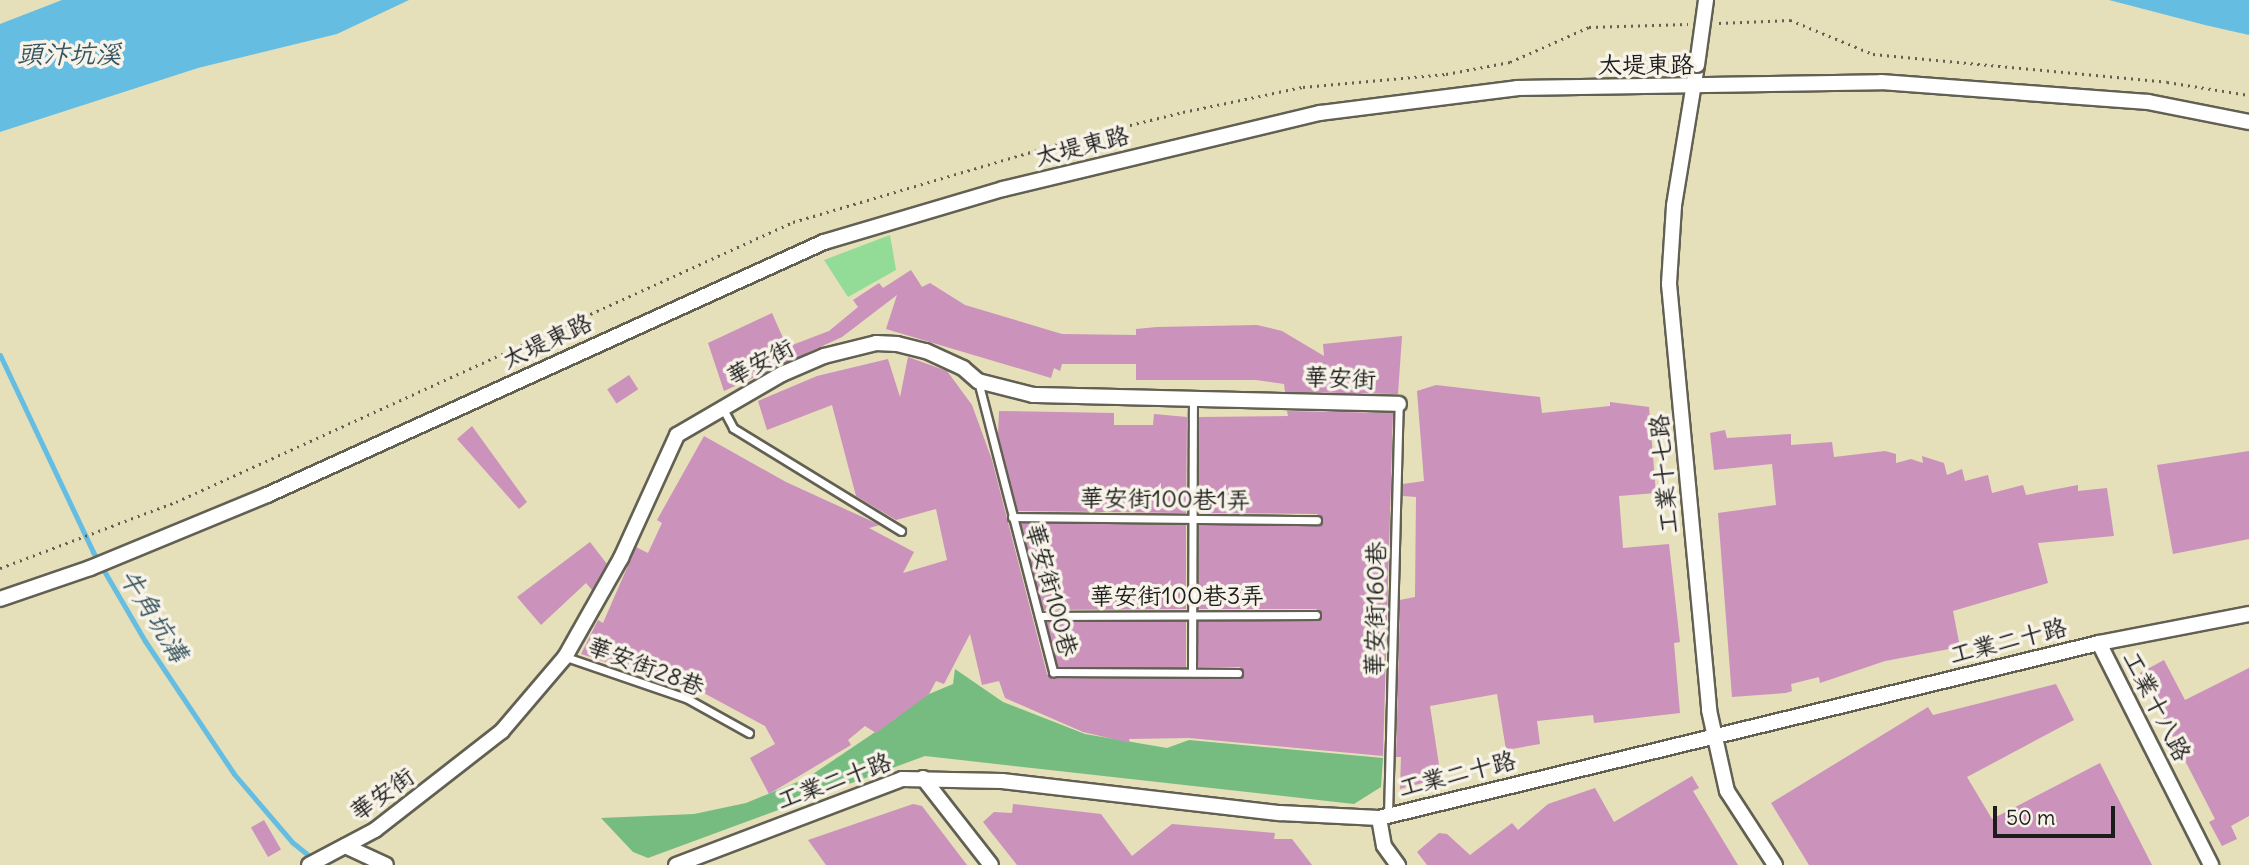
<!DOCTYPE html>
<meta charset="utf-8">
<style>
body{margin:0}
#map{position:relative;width:2249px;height:865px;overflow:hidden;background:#e5dfba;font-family:Delius,"LXGW WenKai TC",sans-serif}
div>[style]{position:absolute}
.green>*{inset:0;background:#93dc97}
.forest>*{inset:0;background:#76bc80}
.water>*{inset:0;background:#65bde2}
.stream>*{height:5px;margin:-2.5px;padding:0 2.5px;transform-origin:2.5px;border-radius:2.5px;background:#65bde2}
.building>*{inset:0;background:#cb92bb;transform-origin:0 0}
.path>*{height:2.5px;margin-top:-1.25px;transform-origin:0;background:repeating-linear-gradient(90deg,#626053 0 2px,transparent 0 7px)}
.roads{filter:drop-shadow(2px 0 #626053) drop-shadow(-2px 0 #626053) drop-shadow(0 2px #626053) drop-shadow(0 -2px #626053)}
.lane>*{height:7px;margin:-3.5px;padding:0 3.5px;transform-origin:3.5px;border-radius:3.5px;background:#fff}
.street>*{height:14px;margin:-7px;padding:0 7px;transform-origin:7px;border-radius:7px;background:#fff}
.bridges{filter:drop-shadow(2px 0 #626053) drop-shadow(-2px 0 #626053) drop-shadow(0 2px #626053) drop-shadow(0 -2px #626053)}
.street-bridge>*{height:14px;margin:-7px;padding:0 7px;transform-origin:7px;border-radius:7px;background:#fff}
span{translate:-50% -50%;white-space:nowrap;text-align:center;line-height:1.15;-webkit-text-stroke:7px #f7f3e8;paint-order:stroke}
.street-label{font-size:24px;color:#1c1c1c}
.water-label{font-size:26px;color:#365461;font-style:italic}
.scale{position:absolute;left:1993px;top:806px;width:122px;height:32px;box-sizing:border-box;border:4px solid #1c1c1c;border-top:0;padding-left:9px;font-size:21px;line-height:24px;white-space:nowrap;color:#1c1c1c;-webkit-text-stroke:5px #f7f3e8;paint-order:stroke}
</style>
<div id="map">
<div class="green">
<div style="clip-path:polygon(890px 235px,896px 270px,848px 297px,824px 260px)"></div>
</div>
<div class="forest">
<div style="clip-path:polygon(955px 669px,1003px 702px,1085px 734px,1167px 748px,1189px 740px,1383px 758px,1381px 787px,1354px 804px,925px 756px,648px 858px,633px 852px,601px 818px,694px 814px,746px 803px,807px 778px,896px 718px,910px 702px,953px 684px)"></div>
</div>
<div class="water">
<div style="clip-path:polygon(62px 0,409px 0,337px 34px,198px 68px,0 132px,0 24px)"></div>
<div style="clip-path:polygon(2109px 0,2249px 0,2249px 35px,2205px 25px)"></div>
</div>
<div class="stream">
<div style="left:0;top:355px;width:218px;rotate:64.7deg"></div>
<div style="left:93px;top:552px;width:103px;rotate:59.7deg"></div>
<div style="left:145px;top:641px;width:160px;rotate:56.2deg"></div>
<div style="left:234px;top:774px;width:89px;rotate:49.5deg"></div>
<div style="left:292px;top:842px;width:27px;rotate:39deg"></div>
</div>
<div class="building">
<div style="clip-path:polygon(911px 270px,922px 287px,930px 283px,965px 305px,1062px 334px,1136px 335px,1136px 329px,1157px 327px,1257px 325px,1282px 331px,1324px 356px,1323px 344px,1402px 336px,1398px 394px,1285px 392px,1284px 384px,1256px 380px,1136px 380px,1136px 364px,1062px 364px,1060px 371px,1054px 368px,1051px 378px,886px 329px,897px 295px,842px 337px,724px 391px,708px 343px,772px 313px,787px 347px,829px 331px,858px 307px,853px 300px,879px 283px,883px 288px)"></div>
<div style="clip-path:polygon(908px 357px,947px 371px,972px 405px,992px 460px,1047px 674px,1053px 678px,1239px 679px,1244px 674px,1240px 667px,1198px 667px,1198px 622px,1320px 620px,1322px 613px,1316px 609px,1198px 609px,1199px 525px,1317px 526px,1323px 521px,1317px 514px,1199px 513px,1199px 417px,1288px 416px,1287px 411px,1393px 413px,1383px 756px,1189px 738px,1129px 739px,1130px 743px,1083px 732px,1005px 698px,999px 681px,982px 685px,970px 634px,944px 684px,936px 681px,929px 694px,876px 733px,865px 726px,848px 740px,851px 745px,769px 794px,750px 758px,775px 744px,765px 726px,676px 678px,663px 680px,581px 654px,598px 620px,603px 623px,636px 547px,648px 553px,662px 523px,657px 520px,704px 436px,786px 482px,880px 525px,869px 528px,914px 552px,903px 573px,947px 560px,936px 509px,896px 520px,856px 496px,832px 405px,767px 430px,758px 401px,817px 376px,888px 359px,900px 397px)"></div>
<div style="left:629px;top:375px;width:17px;height:26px;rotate:57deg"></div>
<div style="clip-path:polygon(1436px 385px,1540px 397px,1542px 413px,1610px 406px,1610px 402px,1649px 407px,1656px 493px,1619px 496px,1623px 548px,1669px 544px,1680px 642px,1674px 643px,1680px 713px,1594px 723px,1593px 715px,1537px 721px,1540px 744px,1506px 750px,1497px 694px,1430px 706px,1441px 778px,1400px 789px,1401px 757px,1396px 757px,1400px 600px,1415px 597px,1416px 497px,1403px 496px,1403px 484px,1424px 481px,1417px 391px)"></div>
<div style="clip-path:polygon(999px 411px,1114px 413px,1114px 425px,1153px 425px,1154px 414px,1187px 417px,1186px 513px,1018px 511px,998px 435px)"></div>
<div style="clip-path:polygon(472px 426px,527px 502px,519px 509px,457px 439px)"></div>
<div style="clip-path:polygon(1725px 430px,1727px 438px,1791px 434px,1791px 445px,1832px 442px,1834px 457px,1885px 451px,1896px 454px,1896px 463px,1911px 459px,1923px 463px,1922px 456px,1944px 463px,1947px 475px,1962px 469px,1965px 481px,1988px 475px,1992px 493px,2023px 485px,2026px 495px,2078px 485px,2078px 491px,2107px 488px,2114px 536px,2038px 543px,2048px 583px,1953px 611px,1960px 647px,1885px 661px,1820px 683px,1819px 677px,1791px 684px,1792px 691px,1786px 693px,1732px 697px,1718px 513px,1776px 505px,1772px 464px,1714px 470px,1710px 433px)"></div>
<div style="clip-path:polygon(2249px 451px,2249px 539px,2173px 554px,2157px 465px)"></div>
<div style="clip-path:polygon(1021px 523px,1186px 525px,1186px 609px,1043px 610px)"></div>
<div style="clip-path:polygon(590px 542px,607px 564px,592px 590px,586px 583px,541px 625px,517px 597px)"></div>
<div style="left:1046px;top:622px;width:140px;height:46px"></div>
<div style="clip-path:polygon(2164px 660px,2185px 700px,2249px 668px,2249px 816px,2231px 826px,2237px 839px,2222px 846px,2209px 822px,2215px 819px,2140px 673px)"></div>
<div style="clip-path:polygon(2056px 684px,2074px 720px,1967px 777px,1992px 819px,2100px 763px,2152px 865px,1809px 865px,1771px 803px,1928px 707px,1933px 715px)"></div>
<div style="clip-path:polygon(1692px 776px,1699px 788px,1693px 791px,1738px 865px,1427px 865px,1417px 852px,1439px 833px,1447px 834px,1470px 855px,1512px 823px,1518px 830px,1548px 804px,1595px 788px,1614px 822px)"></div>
<div style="clip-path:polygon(913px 804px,922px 806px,967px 865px,826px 865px,808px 840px)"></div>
<div style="clip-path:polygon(1013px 804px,1101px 814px,1132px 856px,1172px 824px,1275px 833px,1274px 839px,1292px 839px,1312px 865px,1017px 865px,983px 822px,994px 812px,1012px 813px)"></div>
<div style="left:264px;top:820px;width:34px;height:15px;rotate:60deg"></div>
</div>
<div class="path">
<div style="left:1719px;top:23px;width:71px;rotate:-2.4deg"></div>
<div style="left:1790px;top:20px;width:90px;rotate:22.3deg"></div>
<div style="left:1873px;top:54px;width:295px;rotate:5.4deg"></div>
<div style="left:2167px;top:82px;width:83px;rotate:9deg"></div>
<div style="left:0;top:568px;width:188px;rotate:-20.6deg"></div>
<div style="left:176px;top:502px;width:678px;rotate:-24.41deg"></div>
<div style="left:793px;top:222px;width:309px;rotate:-16.4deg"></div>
<div style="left:1089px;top:135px;width:97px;rotate:-13.7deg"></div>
<div style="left:1183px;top:112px;width:123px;rotate:-11.8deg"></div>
<div style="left:1303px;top:87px;width:144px;rotate:-5.2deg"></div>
<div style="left:1446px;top:74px;width:65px;rotate:-10.6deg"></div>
<div style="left:1510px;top:62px;width:86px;rotate:-23.9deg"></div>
<div style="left:1589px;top:27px;width:99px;rotate:-1.7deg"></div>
</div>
<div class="roads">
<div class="lane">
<div style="left:978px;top:381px;width:301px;rotate:75.5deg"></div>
<div style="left:1053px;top:672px;width:185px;rotate:0.3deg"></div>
<div style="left:722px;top:407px;width:24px;rotate:62deg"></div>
<div style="left:733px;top:428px;width:197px;rotate:31.5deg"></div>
<div style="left:1012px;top:517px;width:305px;rotate:0.6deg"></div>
<div style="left:1039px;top:616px;width:277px;rotate:-0.2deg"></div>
<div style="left:566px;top:657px;width:127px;rotate:18.9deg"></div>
<div style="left:686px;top:698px;width:72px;rotate:29.1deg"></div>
<div style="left:1192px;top:672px;width:273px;rotate:-89.8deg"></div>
<div style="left:1388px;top:815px;width:411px;rotate:-88.5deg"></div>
</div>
<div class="street">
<div style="left:1697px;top:65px;width:143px;rotate:99.3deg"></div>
<div style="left:1674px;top:206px;width:78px;rotate:93.7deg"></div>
<div style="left:1669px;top:284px;width:428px;rotate:84.6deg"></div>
<div style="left:1709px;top:710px;width:83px;rotate:77.5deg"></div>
<div style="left:1727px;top:791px;width:88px;rotate:57deg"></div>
<div style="left:0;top:599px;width:95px;rotate:-19deg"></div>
<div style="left:90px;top:568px;width:191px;rotate:-22.4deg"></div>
<div style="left:267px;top:495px;width:612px;rotate:-24.43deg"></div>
<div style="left:824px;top:242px;width:187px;rotate:-16.5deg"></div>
<div style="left:1003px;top:189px;width:326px;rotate:-13.5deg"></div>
<div style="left:1320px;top:113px;width:199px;rotate:-7.2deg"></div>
<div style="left:1517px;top:88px;width:364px;rotate:-0.9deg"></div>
<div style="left:1881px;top:82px;width:268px;rotate:4.3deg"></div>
<div style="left:2148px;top:102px;width:103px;rotate:11.2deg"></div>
<div style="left:2099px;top:643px;width:249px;rotate:63.2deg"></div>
<div style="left:923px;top:778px;width:110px;rotate:52deg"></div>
<div style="left:1379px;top:818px;width:28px;rotate:80deg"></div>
<div style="left:1384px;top:846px;width:24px;rotate:54deg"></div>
<div style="left:345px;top:846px;width:45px;rotate:24.9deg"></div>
<div style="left:309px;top:865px;width:75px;rotate:-27.9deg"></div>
<div style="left:375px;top:830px;width:161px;rotate:-37.9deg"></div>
<div style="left:502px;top:731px;width:97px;rotate:-49.6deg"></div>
<div style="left:565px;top:657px;width:114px;rotate:-60.5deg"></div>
<div style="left:621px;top:558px;width:135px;rotate:-65.5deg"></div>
<div style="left:677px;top:435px;width:121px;rotate:-30.2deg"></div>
<div style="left:782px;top:374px;width:46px;rotate:-23.2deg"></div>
<div style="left:824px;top:356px;width:54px;rotate:-14deg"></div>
<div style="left:876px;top:343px;width:21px;rotate:3deg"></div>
<div style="left:897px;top:344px;width:30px;rotate:14deg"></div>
<div style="left:926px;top:351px;width:41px;rotate:24.7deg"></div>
<div style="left:963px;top:368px;width:20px;rotate:41deg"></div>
<div style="left:978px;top:381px;width:57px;rotate:14.3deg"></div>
<div style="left:1033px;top:395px;width:366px;rotate:1.4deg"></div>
<div style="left:676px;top:865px;width:242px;rotate:-20.8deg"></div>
<div style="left:902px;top:779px;width:100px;rotate:1.1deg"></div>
<div style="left:1002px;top:781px;width:280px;rotate:6.6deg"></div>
<div style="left:1280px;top:813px;width:99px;rotate:2.9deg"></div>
<div style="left:1379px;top:818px;width:741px;rotate:-13.66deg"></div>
<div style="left:2099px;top:643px;width:153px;rotate:-10.9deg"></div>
</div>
</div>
<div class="bridges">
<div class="street-bridge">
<div style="left:1697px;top:65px;width:66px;rotate:-82.1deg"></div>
</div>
</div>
<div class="street-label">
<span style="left:1646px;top:65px">太堤東路</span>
<span style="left:1082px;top:146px;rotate:-14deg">太堤東路</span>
<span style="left:547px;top:341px;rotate:-25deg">太堤東路</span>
<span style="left:760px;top:362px;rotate:-27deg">華安街</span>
<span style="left:1340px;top:378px;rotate:3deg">華安街</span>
<span style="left:1664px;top:474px;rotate:-95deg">工業十七路</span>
<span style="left:1165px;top:499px;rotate:1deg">華安街100巷1弄</span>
<span style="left:1052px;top:590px;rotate:75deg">華安街100巷</span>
<span style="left:1177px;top:596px">華安街100巷3弄</span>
<span style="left:1375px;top:609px;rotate:-89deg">華安街160巷</span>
<span style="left:2008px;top:641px;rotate:-14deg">工業二十路</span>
<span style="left:646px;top:666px;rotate:21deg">華安街28巷</span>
<span style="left:2157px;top:706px;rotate:63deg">工業十八路</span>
<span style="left:1457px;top:774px;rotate:-14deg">工業二十路</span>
<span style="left:834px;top:781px;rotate:-20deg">工業二十路</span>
<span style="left:382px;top:794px;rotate:-35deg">華安街</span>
</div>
<div class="water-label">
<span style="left:69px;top:54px">頭汴坑溪</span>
<span style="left:154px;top:615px;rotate:58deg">牛角坑溝</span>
</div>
<div class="scale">50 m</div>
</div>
